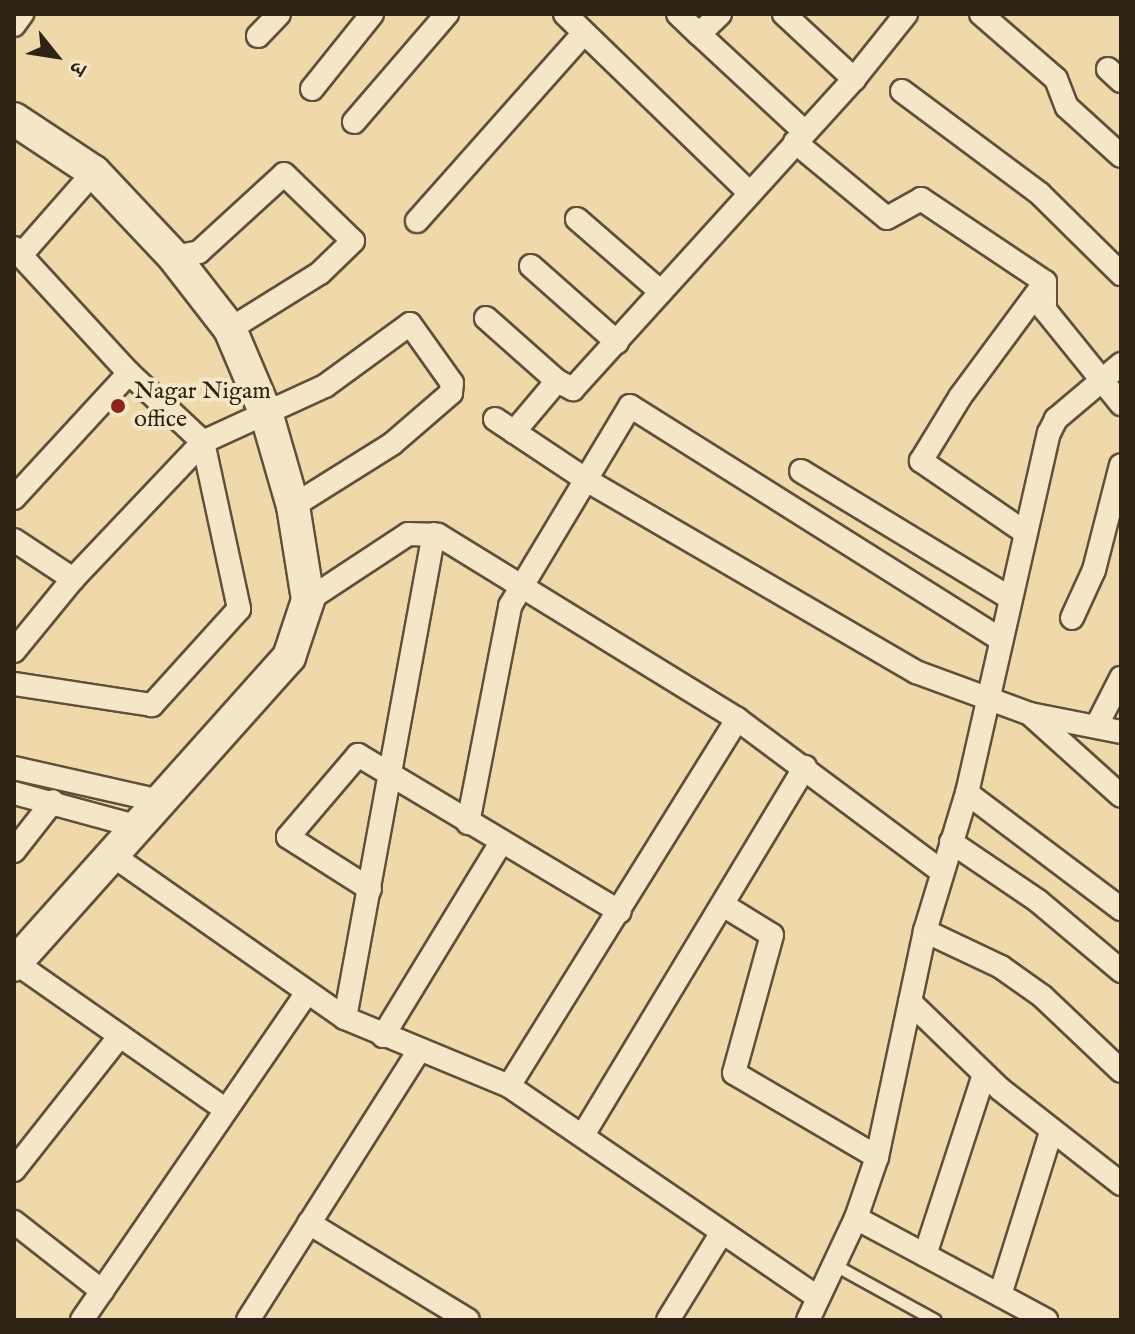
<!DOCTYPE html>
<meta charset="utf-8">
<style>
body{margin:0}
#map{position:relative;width:1135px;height:1334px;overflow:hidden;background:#efd8a9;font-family:"IM FELL English","Noto Serif Devanagari",serif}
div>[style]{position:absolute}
.roads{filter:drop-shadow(2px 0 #5e503a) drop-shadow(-2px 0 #5e503a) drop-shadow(0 2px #5e503a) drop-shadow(0 -2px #5e503a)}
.lane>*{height:11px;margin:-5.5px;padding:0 5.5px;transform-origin:5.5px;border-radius:5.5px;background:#f5e6c7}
.street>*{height:22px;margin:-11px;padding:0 11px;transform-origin:11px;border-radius:11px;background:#f5e6c7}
.secondary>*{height:32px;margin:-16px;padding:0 16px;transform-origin:16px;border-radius:16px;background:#f5e6c7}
.dots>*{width:22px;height:22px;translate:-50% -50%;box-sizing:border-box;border:4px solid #f5e6c7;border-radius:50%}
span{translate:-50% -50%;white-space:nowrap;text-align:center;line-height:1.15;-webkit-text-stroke:8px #f5e6c7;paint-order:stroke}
.poi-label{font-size:24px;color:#2d2215}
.left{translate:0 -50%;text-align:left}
.frame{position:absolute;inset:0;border:16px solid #2d2215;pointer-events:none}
.north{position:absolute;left:16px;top:16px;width:80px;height:80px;-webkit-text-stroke:6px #f5e6c7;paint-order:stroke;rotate:120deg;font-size:22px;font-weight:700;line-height:32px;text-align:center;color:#2d2215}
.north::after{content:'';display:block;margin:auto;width:28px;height:36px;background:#2d2215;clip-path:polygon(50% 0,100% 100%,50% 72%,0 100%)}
</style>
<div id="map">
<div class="roads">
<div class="lane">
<div style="left:833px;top:1264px;width:116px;rotate:28.8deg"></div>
</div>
<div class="street">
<div style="left:565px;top:14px;width:256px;rotate:44.1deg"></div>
<div style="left:678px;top:14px;width:29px;rotate:44deg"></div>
<div style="left:720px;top:14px;width:29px;rotate:136deg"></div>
<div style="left:699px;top:34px;width:144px;rotate:42.8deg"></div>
<div style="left:784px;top:14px;width:96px;rotate:42.9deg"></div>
<div style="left:981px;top:14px;width:99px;rotate:40.9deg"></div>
<div style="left:1056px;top:79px;width:30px;rotate:69deg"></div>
<div style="left:1067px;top:107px;width:73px;rotate:42.2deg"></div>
<div style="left:14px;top:25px;width:14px;rotate:-54deg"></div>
<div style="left:258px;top:36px;width:30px;rotate:-46deg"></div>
<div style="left:1108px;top:69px;width:18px;rotate:43deg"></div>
<div style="left:312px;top:89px;width:96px;rotate:-51.3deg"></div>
<div style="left:902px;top:91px;width:172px;rotate:36.7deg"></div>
<div style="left:1040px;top:194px;width:114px;rotate:44.6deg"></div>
<div style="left:354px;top:122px;width:143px;rotate:-49.3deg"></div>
<div style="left:795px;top:142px;width:119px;rotate:39.6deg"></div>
<div style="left:887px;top:218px;width:39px;rotate:-29deg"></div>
<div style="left:921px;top:199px;width:149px;rotate:33.8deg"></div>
<div style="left:1045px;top:282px;width:28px;rotate:90deg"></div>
<div style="left:1045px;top:310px;width:121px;rotate:51deg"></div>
<div style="left:577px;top:219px;width:111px;rotate:41deg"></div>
<div style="left:417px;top:221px;width:250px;rotate:-48.4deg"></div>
<div style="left:14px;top:248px;width:170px;rotate:47.4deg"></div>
<div style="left:129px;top:373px;width:101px;rotate:43deg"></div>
<div style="left:203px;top:442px;width:171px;rotate:77.8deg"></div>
<div style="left:239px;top:609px;width:130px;rotate:132.2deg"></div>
<div style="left:152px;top:705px;width:140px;rotate:-171.3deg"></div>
<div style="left:21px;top:255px;width:111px;rotate:-48.7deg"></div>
<div style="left:174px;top:257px;width:25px;rotate:-11deg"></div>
<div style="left:199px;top:252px;width:115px;rotate:-42.5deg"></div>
<div style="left:284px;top:174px;width:96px;rotate:44.2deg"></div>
<div style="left:353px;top:241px;width:46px;rotate:135.9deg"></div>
<div style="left:320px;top:273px;width:106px;rotate:148.1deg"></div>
<div style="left:531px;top:266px;width:115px;rotate:41.5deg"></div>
<div style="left:486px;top:318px;width:95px;rotate:41.6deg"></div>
<div style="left:557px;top:381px;width:18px;rotate:27deg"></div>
<div style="left:573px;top:389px;width:418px;rotate:-47.8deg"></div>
<div style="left:854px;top:79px;width:83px;rotate:-51.3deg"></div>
<div style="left:495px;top:419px;width:112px;rotate:33.7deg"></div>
<div style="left:588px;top:481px;width:380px;rotate:30.2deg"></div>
<div style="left:916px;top:672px;width:121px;rotate:20.2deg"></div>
<div style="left:1030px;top:714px;width:93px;rotate:11.2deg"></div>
<div style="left:514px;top:432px;width:67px;rotate:-49.9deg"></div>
<div style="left:801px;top:471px;width:242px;rotate:31.3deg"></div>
<div style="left:14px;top:498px;width:170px;rotate:-47.4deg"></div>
<div style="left:1023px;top:531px;width:124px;rotate:-145.5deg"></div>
<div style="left:921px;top:461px;width:75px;rotate:-58.6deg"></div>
<div style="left:960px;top:397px;width:143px;rotate:-53.5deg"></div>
<div style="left:14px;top:540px;width:71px;rotate:33.5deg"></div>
<div style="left:308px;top:600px;width:120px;rotate:-33.4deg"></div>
<div style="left:408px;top:534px;width:30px;rotate:2deg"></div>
<div style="left:438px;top:535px;width:351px;rotate:31.6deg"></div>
<div style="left:737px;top:719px;width:254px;rotate:36.7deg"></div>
<div style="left:1072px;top:618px;width:53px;rotate:-65.4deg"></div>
<div style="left:1094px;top:570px;width:108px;rotate:-75.6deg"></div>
<div style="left:14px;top:651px;width:93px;rotate:-50.7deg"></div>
<div style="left:73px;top:579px;width:189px;rotate:-46.5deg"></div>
<div style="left:203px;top:442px;width:134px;rotate:-24.7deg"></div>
<div style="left:325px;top:386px;width:105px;rotate:-36.1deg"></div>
<div style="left:410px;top:324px;width:72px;rotate:54.6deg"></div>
<div style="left:452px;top:383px;width:10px;rotate:96deg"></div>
<div style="left:451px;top:393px;width:78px;rotate:139.2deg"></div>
<div style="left:392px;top:444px;width:117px;rotate:147.9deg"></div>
<div style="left:1030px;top:714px;width:122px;rotate:42deg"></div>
<div style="left:1097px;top:725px;width:53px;rotate:-62.9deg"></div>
<div style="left:14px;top:768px;width:151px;rotate:12.7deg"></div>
<div style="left:14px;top:793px;width:130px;rotate:15.2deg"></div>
<div style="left:967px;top:793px;width:193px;rotate:37deg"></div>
<div style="left:468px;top:823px;width:221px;rotate:-79deg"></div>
<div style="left:510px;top:606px;width:233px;rotate:-59deg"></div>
<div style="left:630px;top:406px;width:439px;rotate:32.2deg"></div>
<div style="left:951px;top:842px;width:105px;rotate:34.1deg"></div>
<div style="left:1038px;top:901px;width:109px;rotate:40.1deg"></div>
<div style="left:14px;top:851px;width:63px;rotate:-52deg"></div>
<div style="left:115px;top:857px;width:281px;rotate:35deg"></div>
<div style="left:345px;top:1018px;width:178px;rotate:22.5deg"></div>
<div style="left:509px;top:1086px;width:373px;rotate:34.4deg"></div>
<div style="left:370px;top:889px;width:97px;rotate:-147.6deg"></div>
<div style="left:288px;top:837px;width:108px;rotate:-49.5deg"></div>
<div style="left:358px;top:755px;width:305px;rotate:30.9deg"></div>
<div style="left:723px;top:905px;width:57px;rotate:31.5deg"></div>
<div style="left:772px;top:935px;width:143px;rotate:105.4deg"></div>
<div style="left:734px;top:1073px;width:166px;rotate:30.4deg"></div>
<div style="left:925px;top:931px;width:84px;rotate:25.3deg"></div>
<div style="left:1001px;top:967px;width:50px;rotate:35.3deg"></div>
<div style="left:1042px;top:996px;width:109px;rotate:43.5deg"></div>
<div style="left:16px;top:963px;width:256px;rotate:35deg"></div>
<div style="left:910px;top:1002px;width:125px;rotate:44deg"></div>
<div style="left:1000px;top:1089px;width:154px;rotate:38.1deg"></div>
<div style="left:345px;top:1018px;width:492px;rotate:-79.6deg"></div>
<div style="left:383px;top:1036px;width:226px;rotate:-58.6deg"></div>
<div style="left:509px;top:1086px;width:432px;rotate:-58.1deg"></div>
<div style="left:583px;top:1135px;width:430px;rotate:-58.9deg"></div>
<div style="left:14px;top:1170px;width:171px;rotate:-51.7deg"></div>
<div style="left:856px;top:1218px;width:216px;rotate:28.2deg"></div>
<div style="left:14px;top:1222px;width:112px;rotate:38.1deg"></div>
<div style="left:309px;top:1223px;width:186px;rotate:31.4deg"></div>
<div style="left:925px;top:1255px;width:190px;rotate:-71.9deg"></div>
<div style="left:1000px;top:1295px;width:171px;rotate:-72.6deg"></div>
<div style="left:82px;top:1320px;width:397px;rotate:-55.5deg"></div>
<div style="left:248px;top:1320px;width:319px;rotate:-57.6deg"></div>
<div style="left:668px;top:1320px;width:101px;rotate:-58.4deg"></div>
<div style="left:808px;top:1320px;width:113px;rotate:-64.8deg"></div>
<div style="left:856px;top:1218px;width:65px;rotate:-71deg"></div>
<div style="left:877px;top:1157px;width:231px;rotate:-78deg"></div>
<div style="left:925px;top:931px;width:144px;rotate:-73.1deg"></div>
<div style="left:967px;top:793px;width:369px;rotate:-77.2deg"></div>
<div style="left:1049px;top:433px;width:16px;rotate:-63deg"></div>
<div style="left:1056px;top:419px;width:85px;rotate:-40.2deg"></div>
</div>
<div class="secondary">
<div style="left:14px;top:119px;width:96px;rotate:33.5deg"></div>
<div style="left:94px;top:172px;width:117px;rotate:46.7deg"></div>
<div style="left:174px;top:257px;width:91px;rotate:52.1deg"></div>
<div style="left:230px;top:329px;width:95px;rotate:67deg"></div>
<div style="left:267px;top:416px;width:94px;rotate:73.9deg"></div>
<div style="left:293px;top:506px;width:95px;rotate:80.9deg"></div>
<div style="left:308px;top:600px;width:60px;rotate:108.4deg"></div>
<div style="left:289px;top:657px;width:413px;rotate:131.8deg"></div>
</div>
</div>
<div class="dots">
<div style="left:118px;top:406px;background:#8f2418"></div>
</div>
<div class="poi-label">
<span class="left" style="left:134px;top:406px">Nagar Nigam<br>office</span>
</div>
<div class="frame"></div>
<div class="north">उ</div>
</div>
